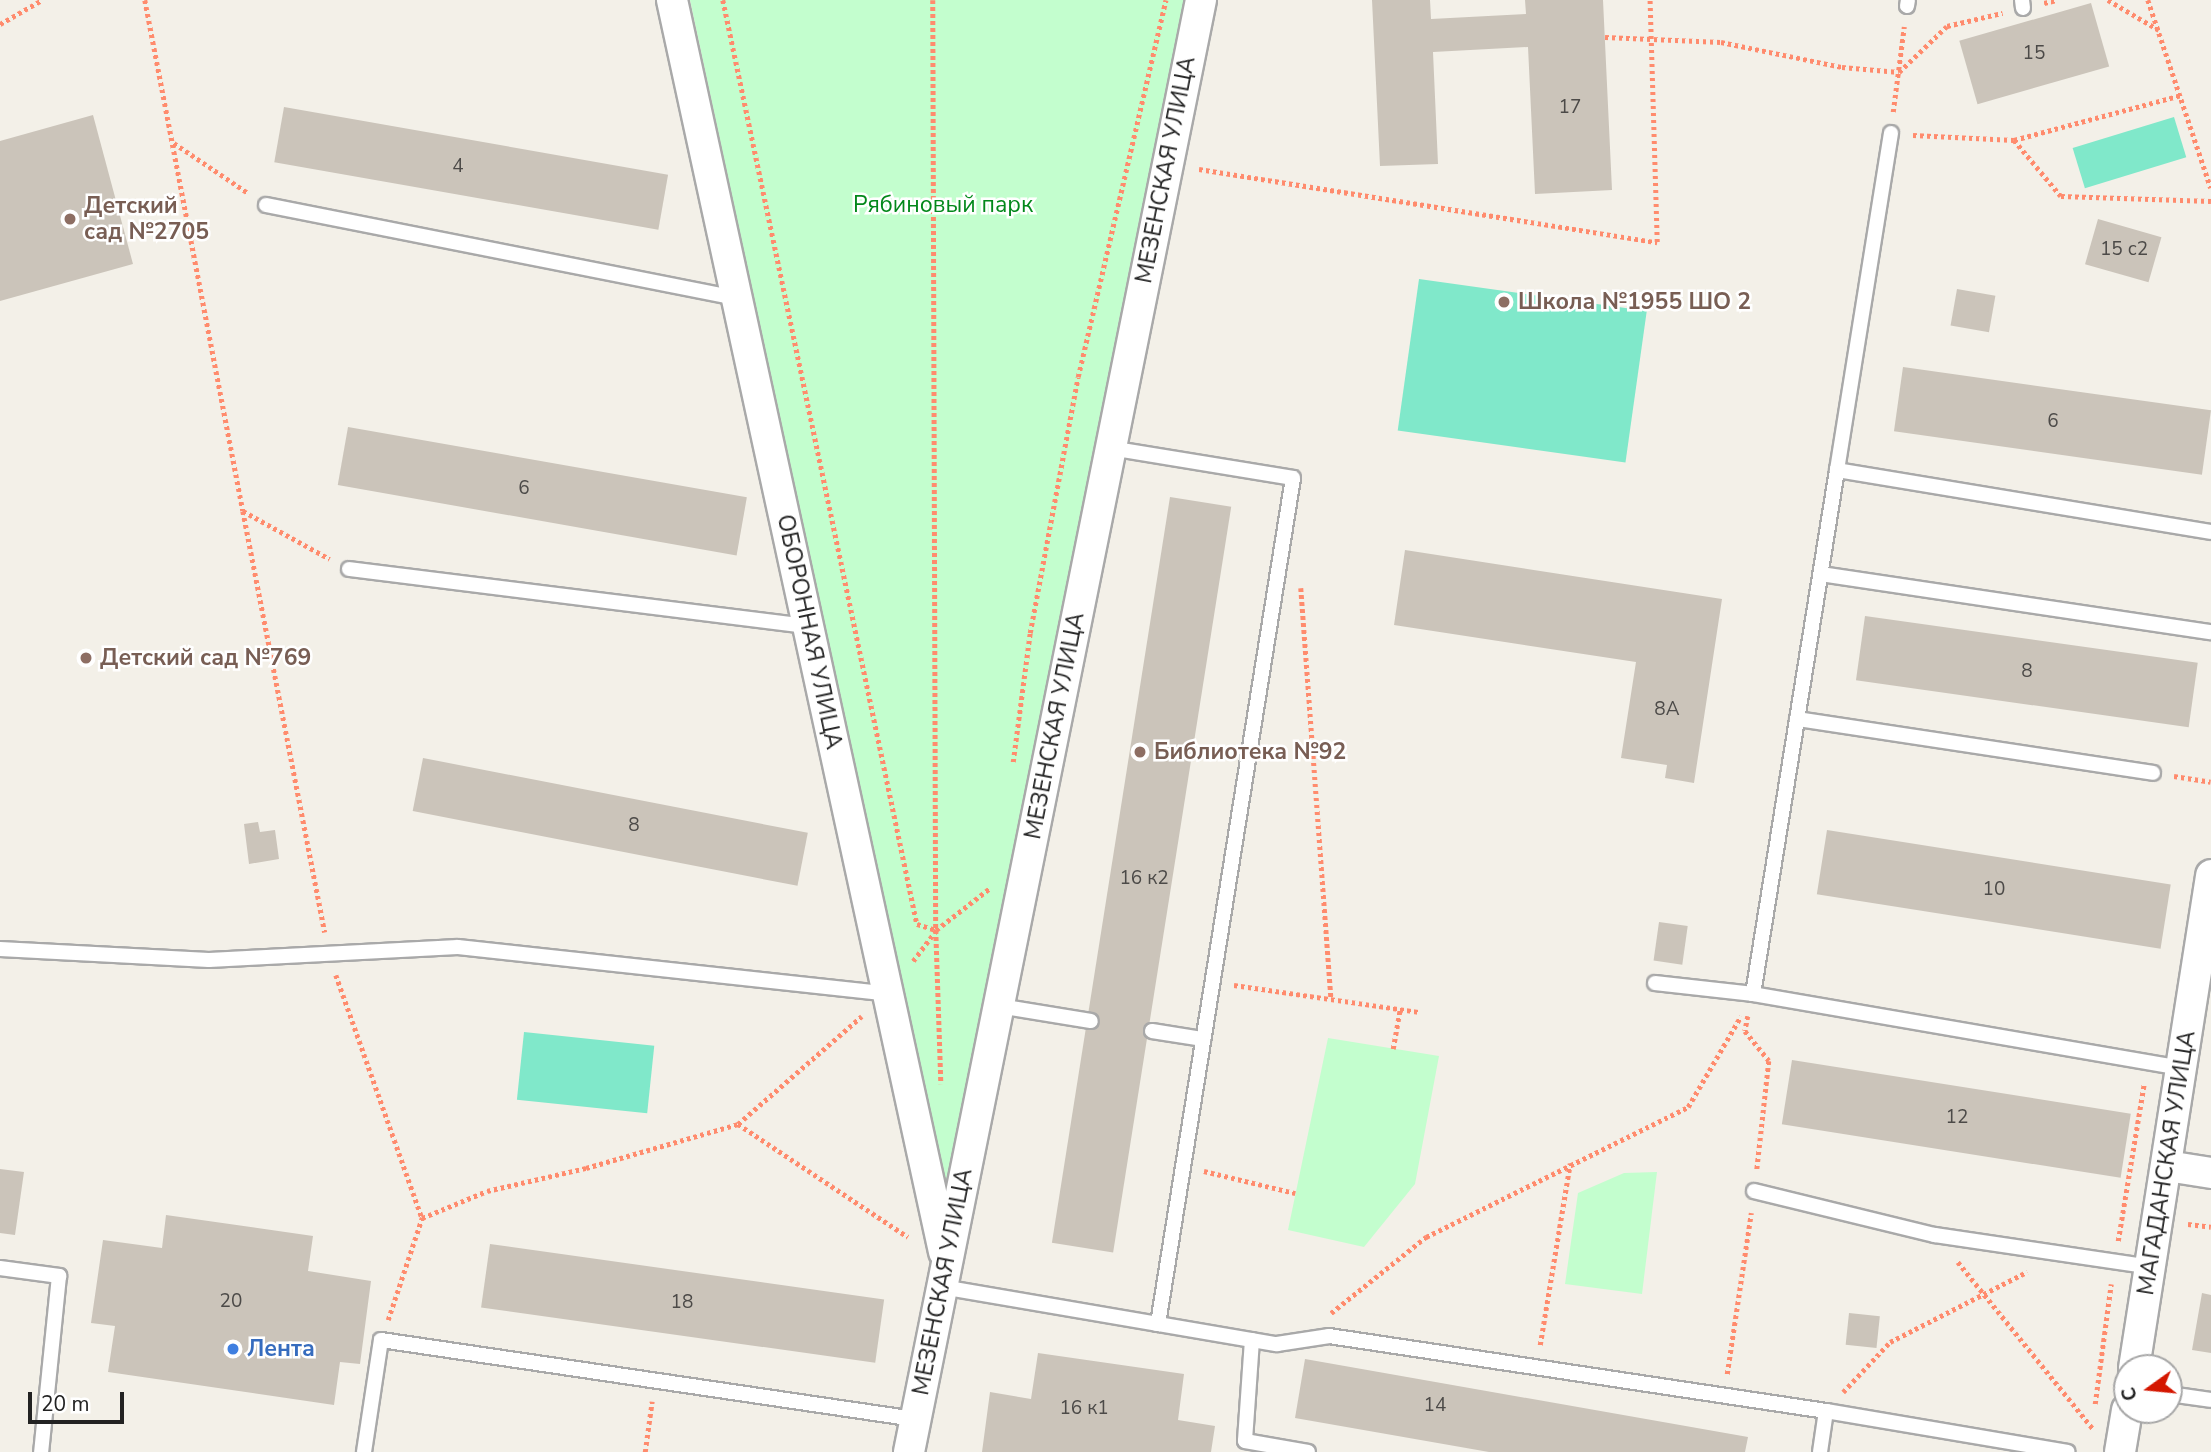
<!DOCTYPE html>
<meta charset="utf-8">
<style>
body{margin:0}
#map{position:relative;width:2211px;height:1452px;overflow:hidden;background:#f3f0e8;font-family:"Nunito Sans",sans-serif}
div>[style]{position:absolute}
.park>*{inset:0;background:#c3fece}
.pitch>*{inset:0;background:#80e8ca;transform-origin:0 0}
.building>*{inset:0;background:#cbc4ba;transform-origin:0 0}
.path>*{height:4.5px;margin-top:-2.25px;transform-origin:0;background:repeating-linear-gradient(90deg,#ff8b6d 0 3.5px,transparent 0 7px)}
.roads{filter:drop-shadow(2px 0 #a9a9a9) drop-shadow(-2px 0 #a9a9a9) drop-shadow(0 2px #a9a9a9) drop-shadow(0 -2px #a9a9a9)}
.service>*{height:14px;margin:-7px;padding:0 7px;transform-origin:7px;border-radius:7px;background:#fff}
.minor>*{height:30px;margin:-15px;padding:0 15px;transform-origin:15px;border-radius:15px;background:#fff}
.dots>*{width:19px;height:19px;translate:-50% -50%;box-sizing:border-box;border:4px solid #fff;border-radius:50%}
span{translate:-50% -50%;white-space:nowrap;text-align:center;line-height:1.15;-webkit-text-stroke:5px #fff;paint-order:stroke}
.number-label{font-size:19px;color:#4c4a48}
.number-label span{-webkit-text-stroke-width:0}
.street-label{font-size:23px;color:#222}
.park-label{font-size:23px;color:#03881b}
.education-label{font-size:23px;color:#785e54;font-weight:700}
.left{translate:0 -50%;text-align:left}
.shop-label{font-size:23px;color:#366cbe;font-weight:700}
.north{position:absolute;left:2113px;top:1354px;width:70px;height:70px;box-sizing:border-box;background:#fff;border:2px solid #a7a7a7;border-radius:50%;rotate:255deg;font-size:19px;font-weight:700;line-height:28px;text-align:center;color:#222}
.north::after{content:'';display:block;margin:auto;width:24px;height:32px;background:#d41600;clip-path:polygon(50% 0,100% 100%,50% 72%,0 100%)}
.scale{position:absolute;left:28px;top:1392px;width:96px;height:32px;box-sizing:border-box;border:4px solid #222;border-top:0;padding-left:9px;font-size:21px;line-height:24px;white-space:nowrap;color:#222;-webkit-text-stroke:5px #fff;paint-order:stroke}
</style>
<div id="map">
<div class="park">
<div style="clip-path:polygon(690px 0,1193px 0,949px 1213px)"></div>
<div style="clip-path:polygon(1328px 1038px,1439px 1056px,1415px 1184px,1364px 1247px,1288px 1230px)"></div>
<div style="clip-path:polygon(1657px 1172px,1642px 1294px,1565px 1284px,1578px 1193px,1624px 1173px)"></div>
</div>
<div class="pitch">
<div style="left:2174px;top:117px;width:42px;height:106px;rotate:73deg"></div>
<div style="left:1419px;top:279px;width:230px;height:153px;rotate:8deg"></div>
<div style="left:524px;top:1032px;width:131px;height:68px;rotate:6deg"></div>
</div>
<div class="building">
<div style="clip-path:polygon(1372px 0,1430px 0,1431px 19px,1526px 14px,1525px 0,1603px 0,1612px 190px,1535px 194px,1528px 47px,1433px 52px,1438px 164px,1380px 166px)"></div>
<div style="left:2091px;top:3px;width:66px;height:137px;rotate:74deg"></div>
<div style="left:284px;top:107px;width:390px;height:56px;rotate:10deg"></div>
<div style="clip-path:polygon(93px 115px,133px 264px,0 301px,0 141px)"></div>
<div style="left:2098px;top:219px;width:66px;height:47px;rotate:16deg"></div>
<div style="left:1957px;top:289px;width:39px;height:37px;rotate:10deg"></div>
<div style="left:1903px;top:367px;width:311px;height:65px;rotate:8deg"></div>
<div style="left:348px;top:427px;width:405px;height:59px;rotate:10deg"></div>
<div style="left:1170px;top:497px;width:62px;height:755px;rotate:9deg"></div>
<div style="clip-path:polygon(1405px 550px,1722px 599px,1694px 783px,1665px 778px,1667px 765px,1621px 758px,1636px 662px,1394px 625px)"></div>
<div style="left:1865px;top:616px;width:336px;height:65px;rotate:8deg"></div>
<div style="left:423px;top:758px;width:392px;height:54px;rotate:11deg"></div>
<div style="clip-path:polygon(258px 822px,260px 832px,275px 830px,279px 859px,249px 864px,244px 824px)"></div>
<div style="left:1827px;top:830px;width:348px;height:65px;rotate:9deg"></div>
<div style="left:1659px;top:922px;width:29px;height:39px;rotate:8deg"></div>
<div style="left:1792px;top:1060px;width:343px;height:65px;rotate:9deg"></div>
<div style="clip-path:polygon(0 1169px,24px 1172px,15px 1235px,0 1233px)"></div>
<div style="clip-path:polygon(166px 1215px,313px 1236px,308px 1271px,371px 1281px,360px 1364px,340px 1362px,334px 1405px,108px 1372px,115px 1326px,91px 1323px,103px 1240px,162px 1248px)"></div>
<div style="left:490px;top:1244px;width:398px;height:64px;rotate:8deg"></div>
<div style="clip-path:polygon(2202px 1293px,2211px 1295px,2211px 1353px,2192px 1350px)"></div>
<div style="left:1849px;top:1313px;width:31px;height:32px;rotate:6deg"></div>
<div style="clip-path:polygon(1038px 1353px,1184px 1374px,1178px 1420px,1215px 1426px,1211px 1452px,982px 1452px,990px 1392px,1031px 1399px)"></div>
<div style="clip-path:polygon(1305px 1359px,1748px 1437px,1745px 1452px,1489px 1452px,1295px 1418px)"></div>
</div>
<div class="path">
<div style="left:145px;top:0;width:520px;rotate:79.14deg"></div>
<div style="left:243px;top:511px;width:99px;rotate:28.9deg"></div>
<div style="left:723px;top:0;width:944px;rotate:78.14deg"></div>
<div style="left:917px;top:924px;width:20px;rotate:18deg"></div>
<div style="left:933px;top:0;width:930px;rotate:89.82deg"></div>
<div style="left:936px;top:930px;width:154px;rotate:88.1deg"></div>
<div style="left:2108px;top:0;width:59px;rotate:30.5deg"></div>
<div style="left:2148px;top:0;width:198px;rotate:71.5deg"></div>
<div style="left:2044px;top:3px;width:13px;rotate:-13deg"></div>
<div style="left:0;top:24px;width:48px;rotate:-29.7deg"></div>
<div style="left:1605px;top:37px;width:116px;rotate:2.5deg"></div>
<div style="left:1721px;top:42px;width:124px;rotate:11.7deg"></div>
<div style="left:1842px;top:67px;width:57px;rotate:5deg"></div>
<div style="left:1899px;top:72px;width:66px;rotate:-43.8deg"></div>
<div style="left:1947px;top:26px;width:57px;rotate:-13.3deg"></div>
<div style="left:1893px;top:112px;width:86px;rotate:-82.6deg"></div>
<div style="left:1913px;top:135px;width:101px;rotate:2.8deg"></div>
<div style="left:2014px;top:140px;width:73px;rotate:50deg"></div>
<div style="left:2061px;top:196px;width:150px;rotate:1.9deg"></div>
<div style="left:2014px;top:140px;width:174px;rotate:-15deg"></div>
<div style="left:174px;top:143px;width:89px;rotate:34deg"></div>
<div style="left:1199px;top:169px;width:464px;rotate:9.1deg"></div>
<div style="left:1657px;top:242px;width:242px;rotate:-91.7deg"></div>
<div style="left:243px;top:511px;width:429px;rotate:79deg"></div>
<div style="left:1301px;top:588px;width:412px;rotate:85.8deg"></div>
<div style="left:1013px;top:762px;width:130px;rotate:-82.5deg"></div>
<div style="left:1030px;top:633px;width:260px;rotate:-79.4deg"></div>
<div style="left:1078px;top:377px;width:387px;rotate:-76.9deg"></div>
<div style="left:2174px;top:776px;width:37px;rotate:9deg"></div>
<div style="left:913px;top:961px;width:39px;rotate:-53deg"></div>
<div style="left:936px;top:930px;width:68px;rotate:-37.9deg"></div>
<div style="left:336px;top:975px;width:258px;rotate:70.5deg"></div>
<div style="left:1234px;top:985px;width:188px;rotate:8.3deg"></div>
<div style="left:1748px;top:1016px;width:15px;rotate:101deg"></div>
<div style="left:1745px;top:1031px;width:38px;rotate:51deg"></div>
<div style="left:1769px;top:1061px;width:110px;rotate:96.3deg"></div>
<div style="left:1393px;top:1049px;width:40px;rotate:-80deg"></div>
<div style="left:738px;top:1124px;width:164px;rotate:-41.1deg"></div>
<div style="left:1204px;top:1171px;width:94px;rotate:13.6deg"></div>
<div style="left:2188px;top:1224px;width:23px;rotate:7deg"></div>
<div style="left:2118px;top:1241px;width:159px;rotate:-80.6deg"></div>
<div style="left:1958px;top:1262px;width:216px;rotate:51deg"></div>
<div style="left:1331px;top:1313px;width:122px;rotate:-38.7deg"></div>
<div style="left:1426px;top:1237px;width:292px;rotate:-26.4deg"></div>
<div style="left:1688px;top:1107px;width:105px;rotate:-59.8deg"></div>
<div style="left:388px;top:1320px;width:108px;rotate:-71.6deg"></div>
<div style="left:422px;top:1218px;width:70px;rotate:-22.6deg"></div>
<div style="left:487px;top:1191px;width:102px;rotate:-13.1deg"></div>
<div style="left:586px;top:1168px;width:158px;rotate:-16.1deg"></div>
<div style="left:738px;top:1124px;width:204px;rotate:33.6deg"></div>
<div style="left:1540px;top:1345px;width:184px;rotate:-80.6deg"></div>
<div style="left:1727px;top:1374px;width:163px;rotate:-81.5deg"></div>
<div style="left:1843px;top:1392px;width:69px;rotate:-46.8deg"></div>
<div style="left:1890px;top:1342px;width:154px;rotate:-27.1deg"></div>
<div style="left:2095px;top:1404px;width:121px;rotate:-82.4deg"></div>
<div style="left:645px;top:1452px;width:51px;rotate:-82.2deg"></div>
</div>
<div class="roads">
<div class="service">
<div style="left:2022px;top:0;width:8px;rotate:83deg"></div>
<div style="left:1907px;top:6px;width:6px;rotate:-81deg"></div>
<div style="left:1891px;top:133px;width:341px;rotate:99.1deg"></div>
<div style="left:1837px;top:470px;width:379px;rotate:9.4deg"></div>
<div style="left:266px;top:205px;width:478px;rotate:11.2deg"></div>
<div style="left:1110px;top:448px;width:185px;rotate:9.3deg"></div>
<div style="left:1293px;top:478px;width:857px;rotate:99.07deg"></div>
<div style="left:349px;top:569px;width:464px;rotate:7.1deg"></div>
<div style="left:1821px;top:574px;width:394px;rotate:8.5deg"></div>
<div style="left:1797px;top:719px;width:360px;rotate:8.6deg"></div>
<div style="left:0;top:949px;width:209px;rotate:3deg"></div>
<div style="left:209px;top:960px;width:249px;rotate:-3deg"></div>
<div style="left:458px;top:947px;width:433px;rotate:6.2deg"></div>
<div style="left:1655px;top:983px;width:99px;rotate:6.4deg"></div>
<div style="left:1753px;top:994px;width:435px;rotate:9.8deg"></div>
<div style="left:1753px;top:994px;width:531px;rotate:-80.89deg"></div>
<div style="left:999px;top:1006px;width:93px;rotate:9.3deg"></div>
<div style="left:1152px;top:1031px;width:52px;rotate:8.9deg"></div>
<div style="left:1754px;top:1191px;width:186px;rotate:13.7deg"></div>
<div style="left:1935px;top:1235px;width:218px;rotate:8.4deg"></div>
<div style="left:0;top:1268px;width:60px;rotate:7.7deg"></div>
<div style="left:59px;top:1276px;width:177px;rotate:95.8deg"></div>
<div style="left:942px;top:1287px;width:340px;rotate:9.7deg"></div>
<div style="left:1277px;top:1344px;width:53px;rotate:-8.7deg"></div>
<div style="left:1329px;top:1336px;width:503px;rotate:8.58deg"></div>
<div style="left:1252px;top:1340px;width:101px;rotate:94deg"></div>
<div style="left:1245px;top:1441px;width:64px;rotate:9.9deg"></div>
<div style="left:2169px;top:1394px;width:42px;rotate:8.1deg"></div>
<div style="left:364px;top:1452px;width:113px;rotate:-81.4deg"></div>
<div style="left:381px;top:1340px;width:540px;rotate:8.42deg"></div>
<div style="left:1820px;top:1452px;width:41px;rotate:-81.7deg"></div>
<div style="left:1826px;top:1411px;width:245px;rotate:9.6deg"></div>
</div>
<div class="minor">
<div style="left:672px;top:0;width:1281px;rotate:77.74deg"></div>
<div style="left:2167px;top:1166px;width:45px;rotate:9deg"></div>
<div style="left:2134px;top:1368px;width:499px;rotate:-81.1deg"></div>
<div style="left:909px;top:1452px;width:1481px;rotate:-78.63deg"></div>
<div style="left:2120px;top:1452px;width:43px;rotate:-80.5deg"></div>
</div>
</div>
<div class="dots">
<div style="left:70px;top:219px;background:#8d6e63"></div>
<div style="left:1504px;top:302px;background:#8d6e63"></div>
<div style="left:86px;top:658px;background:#8d6e63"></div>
<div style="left:1140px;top:752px;background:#8d6e63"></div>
<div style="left:233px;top:1349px;background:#3f7fe0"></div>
</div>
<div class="number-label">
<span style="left:2034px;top:54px">15</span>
<span style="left:1570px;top:108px">17</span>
<span style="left:458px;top:167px">4</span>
<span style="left:2124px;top:250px">15 с2</span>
<span style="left:2053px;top:422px">6</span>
<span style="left:524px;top:489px">6</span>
<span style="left:2027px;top:672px">8</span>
<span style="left:1667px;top:710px">8А</span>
<span style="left:634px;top:826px">8</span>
<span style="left:1144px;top:879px">16 к2</span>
<span style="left:1994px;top:890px">10</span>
<span style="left:1957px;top:1118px">12</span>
<span style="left:231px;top:1302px">20</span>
<span style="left:682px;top:1303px">18</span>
<span style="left:1435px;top:1406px">14</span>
<span style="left:1084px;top:1409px">16 к1</span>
</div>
<div class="street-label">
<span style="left:1166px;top:170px;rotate:-79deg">МЕЗЕНСКАЯ УЛИЦА</span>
<span style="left:809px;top:632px;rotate:78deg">ОБОРОННАЯ УЛИЦА</span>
<span style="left:1055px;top:726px;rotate:-79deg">МЕЗЕНСКАЯ УЛИЦА</span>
<span style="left:2167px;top:1163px;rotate:-81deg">МАГАДАНСКАЯ УЛИЦА</span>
<span style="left:943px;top:1282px;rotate:-79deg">МЕЗЕНСКАЯ УЛИЦА</span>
</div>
<div class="park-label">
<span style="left:943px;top:205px">Рябиновый парк</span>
</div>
<div class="education-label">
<span class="left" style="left:84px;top:219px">Детский<br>сад №2705</span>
<span class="left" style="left:1518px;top:302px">Школа №1955 ШО 2</span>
<span class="left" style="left:100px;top:658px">Детский сад №769</span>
<span class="left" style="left:1154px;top:752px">Библиотека №92</span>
</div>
<div class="shop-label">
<span class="left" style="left:247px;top:1349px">Лента</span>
</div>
<div class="north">С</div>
<div class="scale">20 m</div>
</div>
